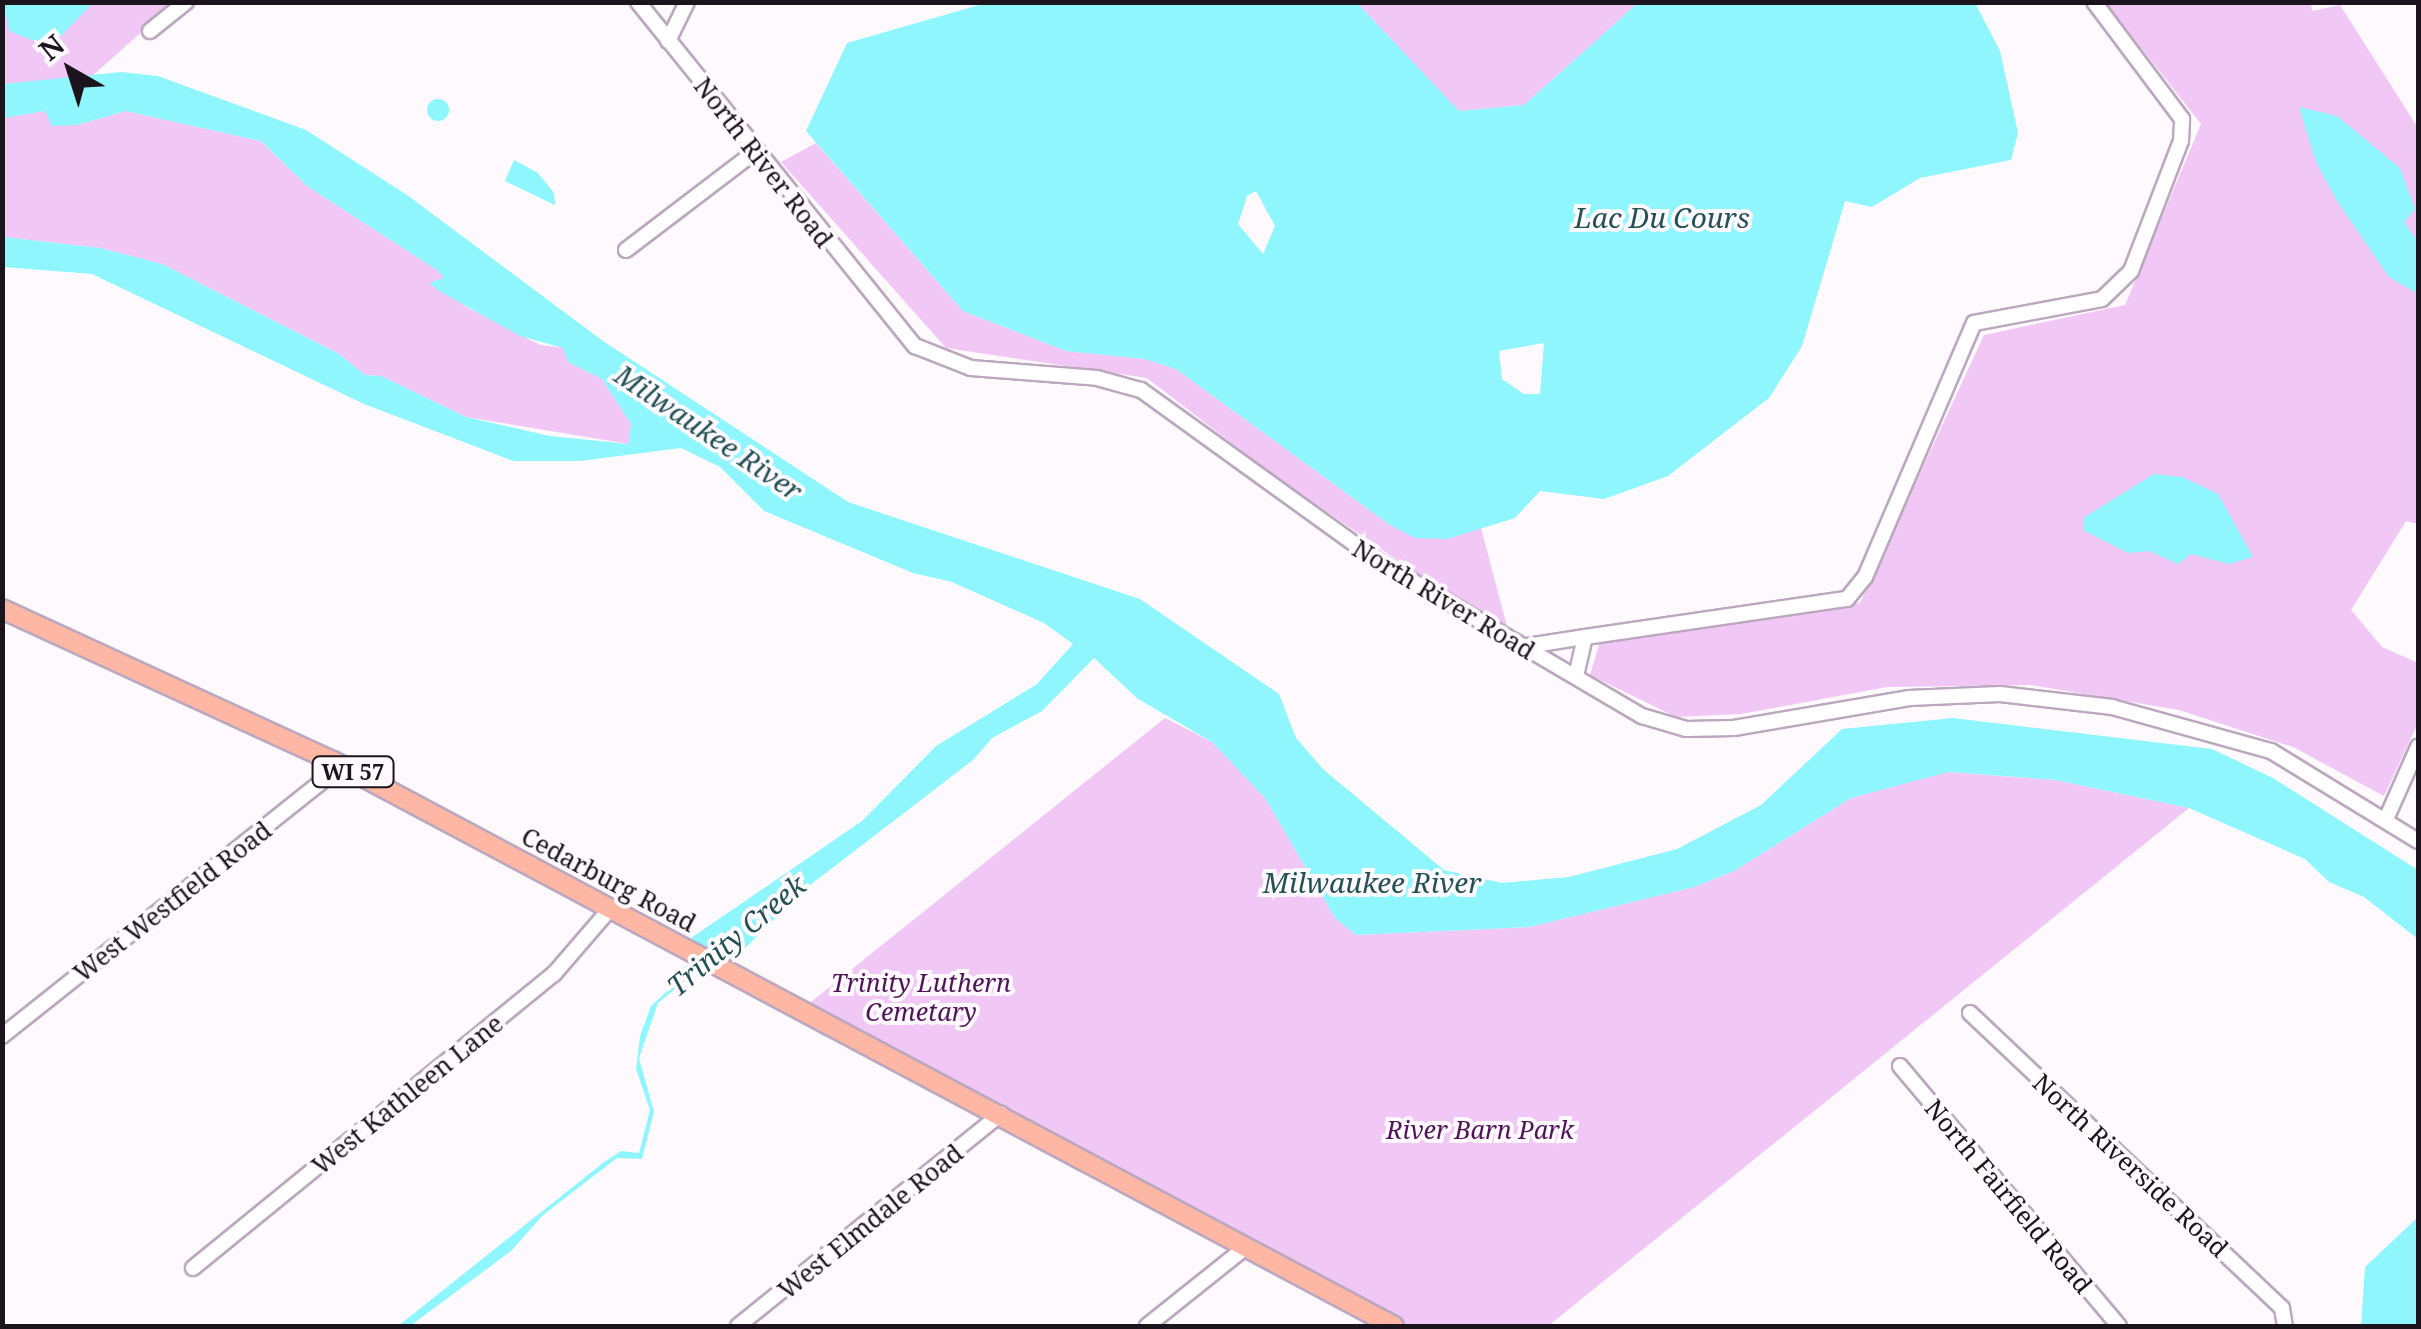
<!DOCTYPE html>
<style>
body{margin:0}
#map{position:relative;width:2421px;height:1329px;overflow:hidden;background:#fdf9fd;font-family:"Noto Serif",serif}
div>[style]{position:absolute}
.green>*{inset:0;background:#f0c7f5}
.water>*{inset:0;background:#90f6fe}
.round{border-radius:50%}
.roads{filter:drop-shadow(2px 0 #bca8be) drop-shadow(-2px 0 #bca8be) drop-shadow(0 2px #bca8be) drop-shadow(0 -2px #bca8be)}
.minor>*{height:14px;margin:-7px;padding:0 7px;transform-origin:7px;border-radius:7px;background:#fff}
.major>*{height:18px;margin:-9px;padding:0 9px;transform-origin:9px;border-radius:9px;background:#feb7a4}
span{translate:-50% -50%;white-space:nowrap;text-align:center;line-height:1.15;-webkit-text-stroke:8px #fdf9fd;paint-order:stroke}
.shield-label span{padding:2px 8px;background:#fdf9fd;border:2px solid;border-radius:8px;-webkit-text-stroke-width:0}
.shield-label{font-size:22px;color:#1b141c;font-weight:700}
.street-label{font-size:25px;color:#1b141c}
.park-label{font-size:25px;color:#501459;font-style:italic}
.water-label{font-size:28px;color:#235154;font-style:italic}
.frame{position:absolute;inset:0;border:5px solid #1b141c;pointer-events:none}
.north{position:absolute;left:20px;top:20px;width:100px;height:100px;-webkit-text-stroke:8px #fdf9fd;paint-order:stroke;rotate:321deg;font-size:28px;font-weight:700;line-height:40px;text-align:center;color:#1b141c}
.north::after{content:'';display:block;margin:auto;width:35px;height:45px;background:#1b141c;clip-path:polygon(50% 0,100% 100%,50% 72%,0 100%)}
</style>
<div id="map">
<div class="green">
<div style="clip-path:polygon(2311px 2px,2312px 11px,2340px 5px,2418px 128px,2418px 524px,2406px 521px,2351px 610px,2382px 647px,2418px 663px,2418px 723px,2384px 796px,2293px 747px,2179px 710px,2031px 685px,1887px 687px,1741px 714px,1676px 717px,1590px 675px,1600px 641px,1860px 603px,1984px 335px,2125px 305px,2201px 124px,2106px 3px)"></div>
<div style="clip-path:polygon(2px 3px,174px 3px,91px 77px,3px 84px)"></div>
<div style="clip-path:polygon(1357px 3px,1638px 3px,1524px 105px,1458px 111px)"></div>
<div style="clip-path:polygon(46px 111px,77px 125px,126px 111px,261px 141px,307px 186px,437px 270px,445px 278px,434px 281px,465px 306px,540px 345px,564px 348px,568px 362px,602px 379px,631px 424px,629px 444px,466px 417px,381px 376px,365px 375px,339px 354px,162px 264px,100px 248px,3px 237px,2px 118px)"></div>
<div style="clip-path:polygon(816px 143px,963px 311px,1066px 351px,1146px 359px,1176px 369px,1390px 525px,1447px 539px,1481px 528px,1510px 638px,1265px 469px,1147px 378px,946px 348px,781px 162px)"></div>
<div style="clip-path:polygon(1165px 718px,1212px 742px,1265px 798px,1335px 918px,1356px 935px,1529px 927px,1694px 887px,1734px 871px,1851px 798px,1947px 772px,2056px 780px,2189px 808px,1548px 1326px,1394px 1326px,801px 1010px)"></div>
</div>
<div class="water">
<div style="clip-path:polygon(4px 3px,4px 2px,93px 3px,50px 47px,9px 31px)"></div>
<div style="clip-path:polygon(evenodd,1975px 3px,2000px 51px,2018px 133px,2011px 160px,1920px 178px,1872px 207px,1845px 201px,1802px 346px,1769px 398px,1668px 476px,1604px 499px,1540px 491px,1515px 518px,1447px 539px,1415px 538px,1390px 525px,1176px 369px,1145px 359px,1066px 351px,963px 311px,806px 131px,847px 43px,986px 3px,1357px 3px,1459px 111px,1524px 105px,1638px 3px,1975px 3px,1256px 191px,1275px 226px,1263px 254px,1238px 224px,1247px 196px,1256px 191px,1975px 3px,1544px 343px,1540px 394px,1524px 394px,1502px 379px,1499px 351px,1544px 343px)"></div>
<div style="clip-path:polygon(121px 72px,158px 76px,306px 130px,407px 195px,603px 341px,848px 502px,1140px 599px,1279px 694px,1296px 738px,1324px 770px,1444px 870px,1502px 883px,1569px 877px,1677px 849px,1761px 805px,1842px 729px,1953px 718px,2212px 749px,2273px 778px,2418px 870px,2418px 939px,2364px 897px,2329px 882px,2305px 859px,2189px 808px,2056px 780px,1948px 772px,1851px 798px,1734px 871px,1694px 887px,1529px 927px,1356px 935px,1335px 918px,1265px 798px,1212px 742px,1138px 699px,1094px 658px,1042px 711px,992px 738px,973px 760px,805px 889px,730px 963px,717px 955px,658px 1003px,639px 1058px,654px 1112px,642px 1159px,617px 1158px,543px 1215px,511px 1251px,410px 1326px,398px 1326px,604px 1162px,621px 1151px,639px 1153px,650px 1110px,636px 1069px,640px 1036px,651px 1006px,681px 978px,681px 969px,709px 951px,691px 938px,862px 821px,936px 746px,1037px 684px,1073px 644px,1044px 623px,952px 582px,913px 573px,764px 511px,720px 467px,681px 448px,580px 461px,513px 461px,364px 404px,92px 274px,3px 267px,3px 237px,100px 248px,162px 264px,339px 354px,365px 375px,381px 376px,466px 417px,550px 436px,629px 444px,631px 424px,602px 379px,568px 362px,563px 348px,520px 336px,441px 292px,429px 283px,444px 278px,437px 270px,307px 186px,261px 141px,126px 111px,77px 125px,52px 126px,45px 111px,3px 118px,3px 84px)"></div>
<div class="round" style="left:427px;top:99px;width:22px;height:22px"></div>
<div style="clip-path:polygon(2299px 107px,2337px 116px,2400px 168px,2415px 209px,2404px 222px,2418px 242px,2418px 294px,2389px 277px,2337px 201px,2316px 162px)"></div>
<div style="clip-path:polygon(514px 160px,538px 173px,554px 193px,555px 205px,505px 181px)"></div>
<div style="clip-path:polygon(2154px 474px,2182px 477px,2218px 494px,2253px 557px,2229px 564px,2191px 554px,2178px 564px,2149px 551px,2128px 553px,2083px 530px,2083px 518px)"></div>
<div style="clip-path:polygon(2418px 1217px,2418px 1326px,2361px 1326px,2365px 1267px)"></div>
</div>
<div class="roads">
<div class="minor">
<div style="left:638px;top:2px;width:442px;rotate:51.2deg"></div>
<div style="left:915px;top:346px;width:60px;rotate:21.4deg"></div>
<div style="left:971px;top:368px;width:126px;rotate:4.5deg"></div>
<div style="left:1097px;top:378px;width:46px;rotate:15.3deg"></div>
<div style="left:1141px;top:390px;width:289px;rotate:35.8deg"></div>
<div style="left:1375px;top:559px;width:310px;rotate:30.5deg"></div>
<div style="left:1642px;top:716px;width:46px;rotate:16.5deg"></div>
<div style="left:1686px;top:729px;width:48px;rotate:-1.2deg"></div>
<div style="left:1734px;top:728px;width:178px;rotate:-9.7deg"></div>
<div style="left:1909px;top:698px;width:91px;rotate:-2.5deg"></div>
<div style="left:2000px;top:694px;width:113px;rotate:6.6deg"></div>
<div style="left:2112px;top:707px;width:165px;rotate:15.5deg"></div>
<div style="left:2271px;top:751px;width:172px;rotate:31.5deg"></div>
<div style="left:150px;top:31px;width:46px;rotate:-38.9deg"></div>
<div style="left:668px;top:41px;width:43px;rotate:-64deg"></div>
<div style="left:626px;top:250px;width:163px;rotate:-37.3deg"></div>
<div style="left:1521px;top:647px;width:65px;rotate:-8.9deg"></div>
<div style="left:1576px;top:676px;width:40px;rotate:-77deg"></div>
<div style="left:1585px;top:637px;width:265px;rotate:-8.3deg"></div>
<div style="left:1847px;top:599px;width:28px;rotate:-51deg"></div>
<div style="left:1865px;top:577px;width:276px;rotate:-66.8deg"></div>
<div style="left:1974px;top:323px;width:130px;rotate:-10.6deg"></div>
<div style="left:2102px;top:299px;width:40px;rotate:-44deg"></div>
<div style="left:2131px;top:271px;width:139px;rotate:-69deg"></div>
<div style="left:2181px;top:141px;width:22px;rotate:-87deg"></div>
<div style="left:2182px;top:119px;width:146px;rotate:-126.9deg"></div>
<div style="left:2387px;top:817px;width:77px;rotate:-66.1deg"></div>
<div style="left:1970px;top:1013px;width:429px;rotate:43.4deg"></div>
<div style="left:2282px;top:1308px;width:18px;rotate:81deg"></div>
<div style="left:2px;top:1036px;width:434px;rotate:-38.5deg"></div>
<div style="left:1900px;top:1066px;width:340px;rotate:49.9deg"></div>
<div style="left:193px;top:1268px;width:466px;rotate:-39.2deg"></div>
<div style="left:554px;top:974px;width:86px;rotate:-49.3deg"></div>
<div style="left:738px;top:1326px;width:338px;rotate:-38.9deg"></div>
<div style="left:1147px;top:1326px;width:127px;rotate:-38.6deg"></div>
</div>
<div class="major">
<div style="left:2px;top:609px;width:364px;rotate:24.7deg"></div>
<div style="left:333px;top:761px;width:1202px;rotate:28.04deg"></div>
</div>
</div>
<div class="shield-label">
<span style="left:353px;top:772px">WI 57</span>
</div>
<div class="street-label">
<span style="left:764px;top:162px;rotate:52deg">North River Road</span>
<span style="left:1444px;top:599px;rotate:31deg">North River Road</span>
<span style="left:609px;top:879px;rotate:28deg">Cedarburg Road</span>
<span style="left:172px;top:901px;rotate:-38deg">West Westfield Road</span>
<span style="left:407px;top:1094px;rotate:-39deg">West Kathleen Lane</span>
<span style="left:2131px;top:1165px;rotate:43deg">North Riverside Road</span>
<span style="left:2009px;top:1196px;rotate:50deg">North Fairfield Road</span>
<span style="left:870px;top:1221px;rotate:-39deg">West Elmdale Road</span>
</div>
<div class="park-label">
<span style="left:921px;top:997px">Trinity Luthern<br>Cemetary</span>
<span style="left:1480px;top:1129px">River Barn Park</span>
</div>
<div class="water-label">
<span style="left:1662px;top:217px">Lac Du Cours</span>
<span style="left:709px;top:432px;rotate:34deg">Milwaukee River</span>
<span style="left:1372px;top:882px">Milwaukee River</span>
<span style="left:736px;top:935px;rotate:-40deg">Trinity Creek</span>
</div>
<div class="frame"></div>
<div class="north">N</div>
</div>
